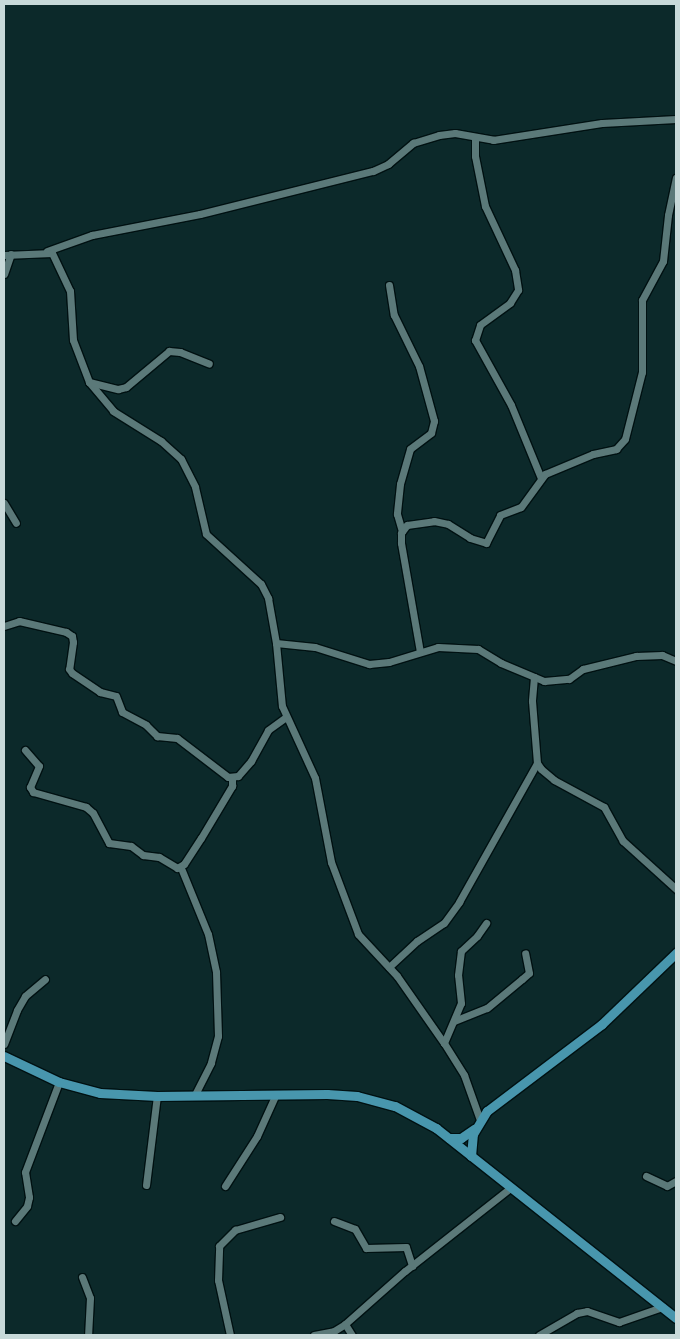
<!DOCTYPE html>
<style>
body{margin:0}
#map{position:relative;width:680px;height:1339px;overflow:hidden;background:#0c292a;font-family:Quicksand,sans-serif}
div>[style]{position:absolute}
.roads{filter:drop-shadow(1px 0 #001112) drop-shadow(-1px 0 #001112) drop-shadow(0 1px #001112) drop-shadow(0 -1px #001112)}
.minor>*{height:7px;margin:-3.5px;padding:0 3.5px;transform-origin:3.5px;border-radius:3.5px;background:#5b7979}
.major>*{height:9px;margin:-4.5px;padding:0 4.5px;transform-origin:4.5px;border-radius:4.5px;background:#4896ad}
span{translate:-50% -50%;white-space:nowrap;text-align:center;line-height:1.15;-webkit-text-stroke:5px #032021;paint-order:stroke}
.frame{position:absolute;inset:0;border:5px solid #c8d9d9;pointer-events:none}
</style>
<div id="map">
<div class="roads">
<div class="minor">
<div style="left:475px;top:138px;width:18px;rotate:90deg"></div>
<div style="left:475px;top:156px;width:51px;rotate:78.7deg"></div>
<div style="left:485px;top:206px;width:71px;rotate:64.9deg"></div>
<div style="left:515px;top:270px;width:20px;rotate:81deg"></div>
<div style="left:518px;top:290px;width:15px;rotate:122deg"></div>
<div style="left:510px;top:303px;width:37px;rotate:144deg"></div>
<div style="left:480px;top:325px;width:16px;rotate:108deg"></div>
<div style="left:475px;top:340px;width:74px;rotate:61deg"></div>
<div style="left:511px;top:405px;width:79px;rotate:67.7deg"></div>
<div style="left:47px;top:251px;width:48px;rotate:-19.6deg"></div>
<div style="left:92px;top:235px;width:110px;rotate:-11deg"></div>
<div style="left:200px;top:214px;width:178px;rotate:-14deg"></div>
<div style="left:373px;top:171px;width:17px;rotate:-25deg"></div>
<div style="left:388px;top:164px;width:33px;rotate:-40deg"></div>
<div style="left:413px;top:143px;width:27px;rotate:-17deg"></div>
<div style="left:439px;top:135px;width:16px;rotate:-7deg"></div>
<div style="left:455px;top:133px;width:39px;rotate:10deg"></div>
<div style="left:493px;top:140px;width:110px;rotate:-8.9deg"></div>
<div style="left:602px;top:123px;width:74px;rotate:-3.1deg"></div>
<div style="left:4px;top:255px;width:48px;rotate:-2.4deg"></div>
<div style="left:52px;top:253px;width:42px;rotate:64.7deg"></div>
<div style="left:70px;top:291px;width:49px;rotate:86.5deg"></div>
<div style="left:73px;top:340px;width:45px;rotate:69.1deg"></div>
<div style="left:89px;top:382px;width:38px;rotate:50deg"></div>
<div style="left:113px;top:411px;width:57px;rotate:32deg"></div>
<div style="left:161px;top:441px;width:27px;rotate:42deg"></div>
<div style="left:181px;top:459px;width:31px;rotate:63deg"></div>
<div style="left:195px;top:487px;width:48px;rotate:76.8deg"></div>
<div style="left:206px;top:534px;width:74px;rotate:42.3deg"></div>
<div style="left:261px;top:584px;width:16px;rotate:63deg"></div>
<div style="left:268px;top:598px;width:46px;rotate:79.9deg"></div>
<div style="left:276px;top:643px;width:63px;rotate:84.6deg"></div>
<div style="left:282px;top:706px;width:79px;rotate:65.4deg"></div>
<div style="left:315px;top:778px;width:86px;rotate:79.2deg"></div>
<div style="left:331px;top:862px;width:77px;rotate:69.4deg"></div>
<div style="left:358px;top:934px;width:57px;rotate:47.1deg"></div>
<div style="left:397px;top:976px;width:82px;rotate:55deg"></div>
<div style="left:444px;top:1043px;width:38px;rotate:58deg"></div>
<div style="left:464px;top:1075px;width:48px;rotate:70.4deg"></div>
<div style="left:4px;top:274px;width:21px;rotate:-71deg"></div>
<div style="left:389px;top:285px;width:30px;rotate:81deg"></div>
<div style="left:394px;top:315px;width:57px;rotate:63.9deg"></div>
<div style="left:419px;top:366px;width:57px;rotate:74.7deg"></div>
<div style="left:434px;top:421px;width:12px;rotate:104deg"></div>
<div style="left:431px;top:433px;width:26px;rotate:143deg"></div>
<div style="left:410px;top:449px;width:36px;rotate:106deg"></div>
<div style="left:400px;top:484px;width:30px;rotate:96deg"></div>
<div style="left:397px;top:514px;width:18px;rotate:74deg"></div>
<div style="left:89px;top:382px;width:30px;rotate:14deg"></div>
<div style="left:118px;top:389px;width:8px;rotate:-14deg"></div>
<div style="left:126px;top:387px;width:56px;rotate:-39.9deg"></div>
<div style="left:169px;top:351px;width:11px;rotate:5deg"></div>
<div style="left:180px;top:352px;width:31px;rotate:22deg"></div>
<div style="left:4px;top:503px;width:23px;rotate:59deg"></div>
<div style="left:4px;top:626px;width:16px;rotate:-18deg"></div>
<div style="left:19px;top:621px;width:48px;rotate:13.2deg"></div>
<div style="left:66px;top:632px;width:7px;rotate:34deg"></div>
<div style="left:72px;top:636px;width:6px;rotate:81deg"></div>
<div style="left:73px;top:642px;width:27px;rotate:98deg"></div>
<div style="left:69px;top:669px;width:5px;rotate:53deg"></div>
<div style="left:72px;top:673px;width:34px;rotate:34deg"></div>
<div style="left:100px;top:692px;width:16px;rotate:14deg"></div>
<div style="left:116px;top:696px;width:17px;rotate:69deg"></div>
<div style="left:122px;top:712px;width:27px;rotate:28deg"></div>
<div style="left:146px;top:725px;width:16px;rotate:45deg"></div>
<div style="left:157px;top:736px;width:20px;rotate:6deg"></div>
<div style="left:177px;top:738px;width:64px;rotate:37.4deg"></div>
<div style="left:228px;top:777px;width:10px;rotate:-6deg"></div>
<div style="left:238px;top:776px;width:20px;rotate:-49deg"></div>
<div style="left:251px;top:761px;width:35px;rotate:-61deg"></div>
<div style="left:268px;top:730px;width:22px;rotate:-36deg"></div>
<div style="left:276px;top:643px;width:39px;rotate:6deg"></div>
<div style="left:315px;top:647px;width:57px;rotate:17.5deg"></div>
<div style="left:369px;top:664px;width:20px;rotate:-6deg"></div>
<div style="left:389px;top:662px;width:51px;rotate:-17deg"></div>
<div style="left:438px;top:647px;width:40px;rotate:2.9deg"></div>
<div style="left:478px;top:649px;width:27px;rotate:31deg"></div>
<div style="left:501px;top:663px;width:47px;rotate:22.7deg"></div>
<div style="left:544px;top:681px;width:25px;rotate:-5deg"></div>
<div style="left:569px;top:679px;width:17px;rotate:-36deg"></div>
<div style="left:583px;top:669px;width:55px;rotate:-13.8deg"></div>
<div style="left:636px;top:656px;width:26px;rotate:-2deg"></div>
<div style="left:662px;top:655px;width:15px;rotate:23deg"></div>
<div style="left:420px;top:652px;width:111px;rotate:-99.9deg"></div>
<div style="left:401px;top:543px;width:10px;rotate:-90deg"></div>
<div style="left:401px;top:533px;width:10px;rotate:-53deg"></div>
<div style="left:407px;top:525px;width:27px;rotate:-8deg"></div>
<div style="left:434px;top:521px;width:14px;rotate:12deg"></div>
<div style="left:448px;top:524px;width:26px;rotate:32deg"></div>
<div style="left:470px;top:538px;width:17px;rotate:17deg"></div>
<div style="left:486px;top:543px;width:31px;rotate:-63deg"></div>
<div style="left:500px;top:515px;width:22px;rotate:-21deg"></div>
<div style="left:521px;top:507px;width:41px;rotate:-54deg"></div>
<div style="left:545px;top:474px;width:52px;rotate:-22.6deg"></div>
<div style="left:593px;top:454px;width:24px;rotate:-12deg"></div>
<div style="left:616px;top:449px;width:13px;rotate:-48deg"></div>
<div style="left:625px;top:439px;width:69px;rotate:-75.8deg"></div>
<div style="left:642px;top:372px;width:72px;rotate:-90deg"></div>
<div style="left:642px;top:300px;width:44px;rotate:-61.7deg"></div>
<div style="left:663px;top:261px;width:46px;rotate:-83.8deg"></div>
<div style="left:668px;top:215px;width:38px;rotate:-78deg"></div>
<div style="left:534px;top:677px;width:24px;rotate:95deg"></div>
<div style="left:532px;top:701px;width:62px;rotate:85.4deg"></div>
<div style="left:537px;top:763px;width:7px;rotate:56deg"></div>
<div style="left:541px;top:769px;width:17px;rotate:40deg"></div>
<div style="left:554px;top:780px;width:57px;rotate:28.4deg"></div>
<div style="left:604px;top:807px;width:39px;rotate:61deg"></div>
<div style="left:623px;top:841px;width:72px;rotate:42.2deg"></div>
<div style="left:25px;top:750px;width:21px;rotate:49deg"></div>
<div style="left:39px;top:766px;width:23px;rotate:113deg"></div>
<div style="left:30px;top:787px;width:6px;rotate:59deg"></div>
<div style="left:33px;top:792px;width:55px;rotate:15.8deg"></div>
<div style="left:86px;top:807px;width:9px;rotate:41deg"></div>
<div style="left:93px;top:813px;width:34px;rotate:62deg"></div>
<div style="left:109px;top:843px;width:22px;rotate:8deg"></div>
<div style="left:131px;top:846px;width:15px;rotate:37deg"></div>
<div style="left:143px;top:855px;width:16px;rotate:7deg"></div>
<div style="left:159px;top:857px;width:21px;rotate:31deg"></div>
<div style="left:177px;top:868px;width:8px;rotate:-30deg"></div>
<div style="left:184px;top:864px;width:31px;rotate:-57deg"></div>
<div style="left:201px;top:838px;width:61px;rotate:-59.2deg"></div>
<div style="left:232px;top:786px;width:8px;rotate:-90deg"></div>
<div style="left:181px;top:868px;width:71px;rotate:67.8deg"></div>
<div style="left:208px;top:934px;width:39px;rotate:78deg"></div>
<div style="left:216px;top:972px;width:64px;rotate:88.2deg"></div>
<div style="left:218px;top:1036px;width:28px;rotate:105deg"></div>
<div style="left:211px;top:1063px;width:36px;rotate:117deg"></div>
<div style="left:389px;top:967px;width:38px;rotate:-43deg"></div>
<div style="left:417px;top:941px;width:32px;rotate:-34deg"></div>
<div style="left:444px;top:923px;width:26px;rotate:-54deg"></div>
<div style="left:459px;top:902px;width:159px;rotate:-60.7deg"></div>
<div style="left:454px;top:1021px;width:35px;rotate:-22deg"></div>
<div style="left:487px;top:1008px;width:45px;rotate:-39.6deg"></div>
<div style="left:522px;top:979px;width:9px;rotate:-41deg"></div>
<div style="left:529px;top:973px;width:20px;rotate:-101deg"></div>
<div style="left:444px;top:1043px;width:43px;rotate:-67deg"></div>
<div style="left:461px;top:1003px;width:28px;rotate:-96deg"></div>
<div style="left:458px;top:975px;width:24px;rotate:-83deg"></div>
<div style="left:461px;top:951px;width:22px;rotate:-43deg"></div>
<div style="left:477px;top:936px;width:16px;rotate:-55deg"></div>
<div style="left:4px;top:1044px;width:36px;rotate:-69deg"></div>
<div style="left:17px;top:1010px;width:16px;rotate:-60deg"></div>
<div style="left:25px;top:996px;width:26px;rotate:-40deg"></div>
<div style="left:646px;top:1176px;width:23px;rotate:25deg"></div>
<div style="left:667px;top:1186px;width:10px;rotate:-29deg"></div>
<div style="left:146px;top:1185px;width:90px;rotate:-83deg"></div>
<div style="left:225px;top:1186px;width:59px;rotate:-57.4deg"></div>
<div style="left:257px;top:1136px;width:46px;rotate:-65.7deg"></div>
<div style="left:15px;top:1221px;width:19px;rotate:-51deg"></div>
<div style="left:27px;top:1206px;width:9px;rotate:-77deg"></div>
<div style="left:29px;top:1197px;width:25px;rotate:-99deg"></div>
<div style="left:25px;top:1172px;width:96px;rotate:-69.3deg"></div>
<div style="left:334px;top:1221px;width:22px;rotate:21deg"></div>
<div style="left:355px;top:1229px;width:22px;rotate:60deg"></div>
<div style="left:366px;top:1248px;width:40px;rotate:-1.4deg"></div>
<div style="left:406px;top:1247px;width:20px;rotate:72deg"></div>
<div style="left:82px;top:1277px;width:22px;rotate:69deg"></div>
<div style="left:90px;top:1298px;width:37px;rotate:93deg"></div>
<div style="left:345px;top:1324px;width:13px;rotate:58deg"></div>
<div style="left:230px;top:1335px;width:56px;rotate:-102.3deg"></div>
<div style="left:218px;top:1280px;width:34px;rotate:-88deg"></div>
<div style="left:219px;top:1246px;width:23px;rotate:-45deg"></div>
<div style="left:235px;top:1230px;width:47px;rotate:-16.1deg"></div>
<div style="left:314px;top:1335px;width:20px;rotate:-11deg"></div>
<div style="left:334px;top:1331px;width:13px;rotate:-32deg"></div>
<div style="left:345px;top:1324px;width:80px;rotate:-41.5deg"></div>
<div style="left:405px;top:1271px;width:132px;rotate:-38.3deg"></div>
<div style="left:539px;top:1335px;width:44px;rotate:-30.1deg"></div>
<div style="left:577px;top:1313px;width:10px;rotate:-11deg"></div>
<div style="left:587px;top:1311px;width:34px;rotate:19deg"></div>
<div style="left:619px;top:1322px;width:46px;rotate:-19.2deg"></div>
</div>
<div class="major">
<div style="left:4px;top:1056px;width:61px;rotate:25.3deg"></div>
<div style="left:59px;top:1082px;width:42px;rotate:15deg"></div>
<div style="left:100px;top:1093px;width:57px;rotate:3deg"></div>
<div style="left:157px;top:1096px;width:170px;rotate:-0.7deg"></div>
<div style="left:327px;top:1094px;width:30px;rotate:4deg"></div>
<div style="left:357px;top:1096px;width:39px;rotate:15deg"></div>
<div style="left:395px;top:1106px;width:47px;rotate:28.2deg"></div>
<div style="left:436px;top:1128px;width:306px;rotate:38.4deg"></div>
<div style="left:449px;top:1138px;width:12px"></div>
<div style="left:461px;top:1138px;width:16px;rotate:-35deg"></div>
<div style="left:471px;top:1156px;width:22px;rotate:-85deg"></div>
<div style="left:473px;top:1134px;width:27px;rotate:-59deg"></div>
<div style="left:487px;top:1111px;width:144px;rotate:-37.1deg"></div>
<div style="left:602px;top:1024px;width:103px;rotate:-43.8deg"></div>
</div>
</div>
<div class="frame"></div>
</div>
